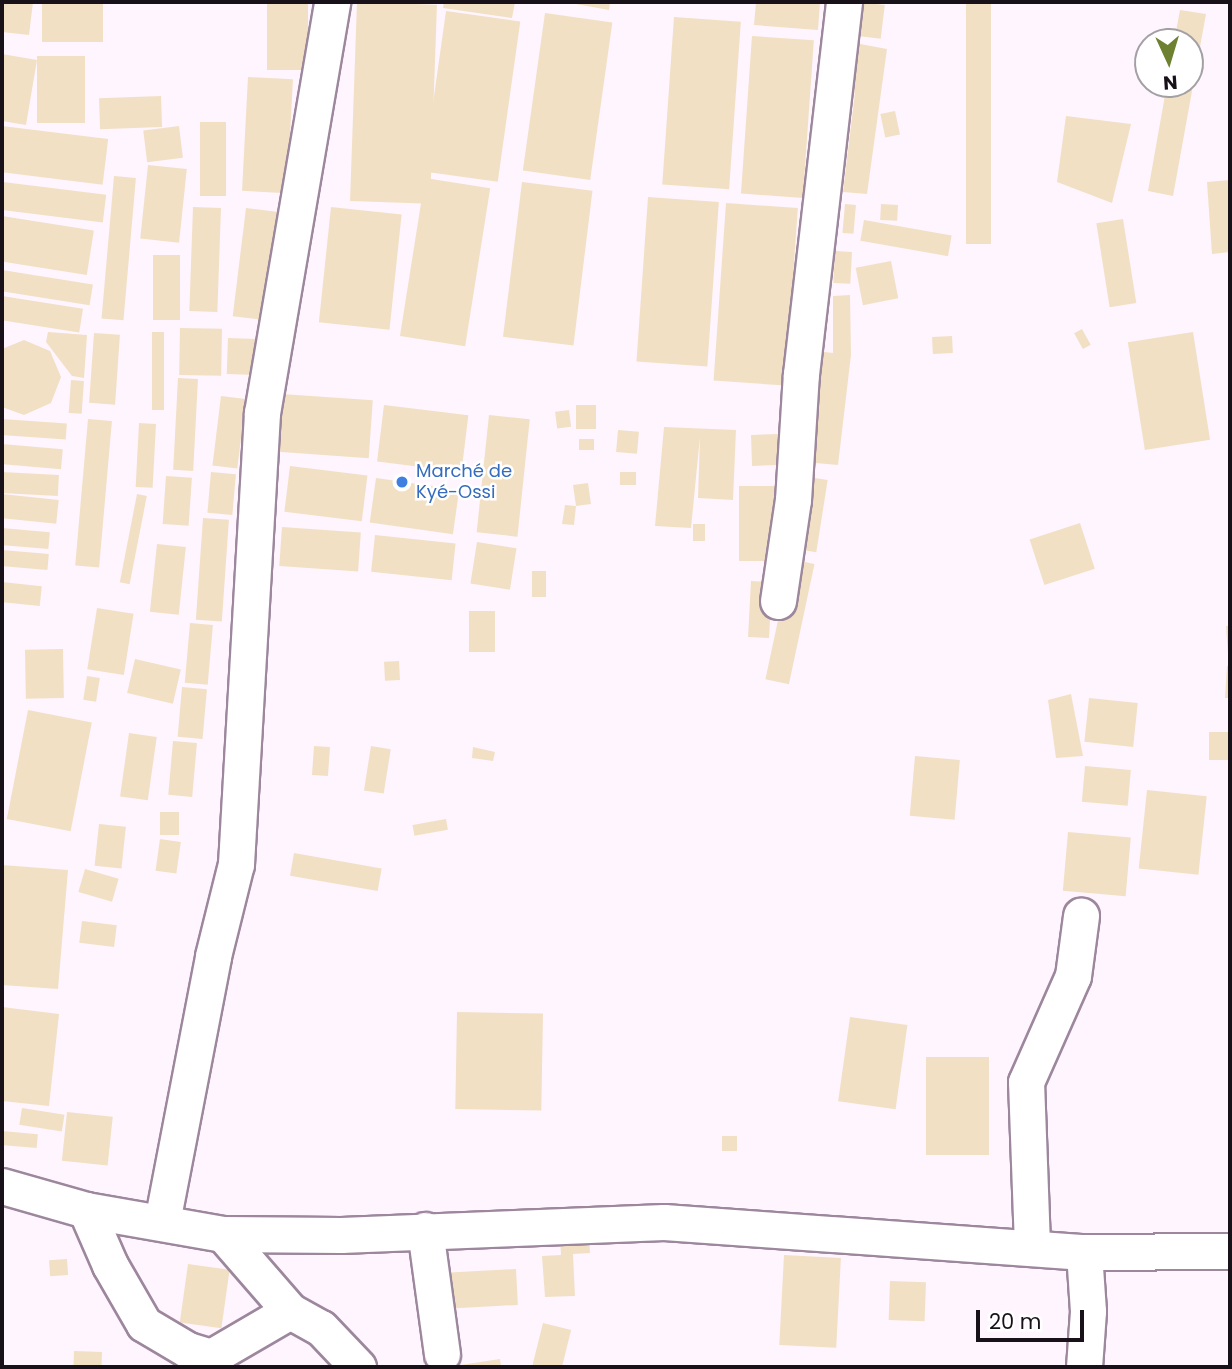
<!DOCTYPE html>
<meta charset="utf-8">
<style>
body{margin:0}
#map{position:relative;width:1232px;height:1369px;overflow:hidden;background:#fef5fe;font-family:Poppins,sans-serif}
div>[style]{position:absolute}
.building>*{inset:0;background:#f2e0c5;transform-origin:0 0}
.roads{filter:drop-shadow(2px 0 #9d879d) drop-shadow(-2px 0 #9d879d) drop-shadow(0 2px #9d879d) drop-shadow(0 -2px #9d879d)}
.minor>*{height:35px;margin:-17.5px;padding:0 17.5px;transform-origin:17.5px;border-radius:17.5px;background:#fff}
.dots>*{width:19px;height:19px;translate:-50% -50%;box-sizing:border-box;border:4px solid #fff;border-radius:50%}
span{translate:-50% -50%;white-space:nowrap;text-align:center;line-height:1.15;-webkit-text-stroke:5px #fff;paint-order:stroke}
.shop-label{font-size:18px;color:#366cbe}
.left{translate:0 -50%;text-align:left}
.frame{position:absolute;inset:0;border:4px solid #191119;pointer-events:none}
.north{position:absolute;left:1134px;top:28px;width:70px;height:70px;box-sizing:border-box;background:#fff;border:2px solid #a3a0a3;border-radius:50%;rotate:176deg;font-size:19px;font-weight:700;line-height:28px;text-align:center;color:#191119}
.north::after{content:'';display:block;margin:auto;width:24px;height:32px;background:#6e8131;clip-path:polygon(50% 0,100% 100%,50% 72%,0 100%)}
.scale{position:absolute;left:976px;top:1310px;width:108px;height:32px;box-sizing:border-box;border:4px solid #191119;border-top:0;padding-left:9px;font-size:21px;line-height:24px;white-space:nowrap;color:#191119;-webkit-text-stroke:5px #fff;paint-order:stroke}
</style>
<div id="map">
<div class="building">
<div style="clip-path:polygon(2px 2px,33px 2px,29px 35px,2px 32px)"></div>
<div style="left:42px;top:2px;width:61px;height:40px"></div>
<div style="left:267px;top:2px;width:41px;height:68px"></div>
<div style="left:357px;top:2px;width:80px;height:199px;rotate:2deg"></div>
<div style="clip-path:polygon(444px 2px,515px 2px,512px 18px,443px 8px)"></div>
<div style="clip-path:polygon(565px 2px,610px 2px,609px 10px)"></div>
<div style="clip-path:polygon(756px 2px,820px 2px,818px 30px,754px 25px)"></div>
<div style="left:860px;top:2px;width:25px;height:34px;rotate:7deg"></div>
<div style="left:966px;top:2px;width:25px;height:242px"></div>
<div style="clip-path:polygon(1180px 10px,1206px 14px,1173px 196px,1148px 191px,1167px 84px,1190px 84px,1190px 42px,1174px 42px)"></div>
<div style="left:446px;top:11px;width:75px;height:162px;rotate:8deg"></div>
<div style="left:545px;top:13px;width:68px;height:159px;rotate:8deg"></div>
<div style="left:674px;top:17px;width:67px;height:168px;rotate:4deg"></div>
<div style="left:752px;top:36px;width:62px;height:158px;rotate:4deg"></div>
<div style="clip-path:polygon(855px 43px,887px 49px,867px 194px,843px 192px,855px 93px,847px 91px)"></div>
<div style="clip-path:polygon(2px 54px,37px 60px,26px 125px,2px 121px)"></div>
<div style="left:37px;top:56px;width:48px;height:67px"></div>
<div style="left:248px;top:77px;width:45px;height:114px;rotate:3deg"></div>
<div style="left:161px;top:96px;width:31px;height:62px;rotate:88deg"></div>
<div style="left:895px;top:111px;width:24px;height:15px;rotate:78deg"></div>
<div style="clip-path:polygon(1066px 116px,1131px 124px,1112px 203px,1057px 182px)"></div>
<div style="left:200px;top:122px;width:26px;height:74px"></div>
<div style="left:2px;top:126px;width:107px;height:46px;rotate:7deg"></div>
<div style="left:179px;top:126px;width:32px;height:36px;rotate:83deg"></div>
<div style="left:148px;top:165px;width:39px;height:74px;rotate:6deg"></div>
<div style="left:114px;top:176px;width:22px;height:143px;rotate:5deg"></div>
<div style="left:425px;top:178px;width:66px;height:160px;rotate:9deg"></div>
<div style="clip-path:polygon(1230px 180px,1230px 252px,1212px 254px,1207px 182px)"></div>
<div style="left:3px;top:182px;width:104px;height:28px;rotate:7deg"></div>
<div style="left:522px;top:182px;width:71px;height:156px;rotate:7deg"></div>
<div style="left:648px;top:197px;width:71px;height:165px;rotate:4deg"></div>
<div style="left:726px;top:203px;width:72px;height:178px;rotate:4deg"></div>
<div style="left:845px;top:204px;width:11px;height:29px;rotate:5deg"></div>
<div style="left:881px;top:204px;width:17px;height:16px;rotate:3deg"></div>
<div style="left:193px;top:207px;width:28px;height:104px;rotate:2deg"></div>
<div style="left:331px;top:207px;width:71px;height:116px;rotate:6deg"></div>
<div style="left:246px;top:208px;width:43px;height:109px;rotate:7deg"></div>
<div style="left:2px;top:216px;width:93px;height:45px;rotate:9deg"></div>
<div style="left:1123px;top:219px;width:85px;height:27px;rotate:81deg"></div>
<div style="left:864px;top:220px;width:89px;height:21px;rotate:10deg"></div>
<div style="left:835px;top:251px;width:17px;height:32px;rotate:3deg"></div>
<div style="left:153px;top:255px;width:27px;height:65px"></div>
<div style="left:891px;top:261px;width:38px;height:36px;rotate:79deg"></div>
<div style="left:2px;top:270px;width:92px;height:21px;rotate:9deg"></div>
<div style="clip-path:polygon(850px 295px,851px 355px,838px 465px,804px 462px,817px 351px,833px 353px,833px 296px)"></div>
<div style="left:2px;top:296px;width:82px;height:24px;rotate:9deg"></div>
<div style="left:180px;top:328px;width:42px;height:47px;rotate:1deg"></div>
<div style="left:1082px;top:329px;width:18px;height:9px;rotate:61deg"></div>
<div style="clip-path:polygon(48px 332px,87px 335px,84px 378px,72px 376px,46px 342px)"></div>
<div style="left:152px;top:332px;width:12px;height:78px"></div>
<div style="left:1193px;top:332px;width:109px;height:66px;rotate:81deg"></div>
<div style="left:94px;top:333px;width:26px;height:70px;rotate:4deg"></div>
<div style="left:952px;top:336px;width:17px;height:20px;rotate:87deg"></div>
<div style="left:228px;top:338px;width:29px;height:36px;rotate:2deg"></div>
<div style="clip-path:polygon(24px 340px,50px 351px,61px 377px,51px 403px,24px 415px,2px 407px,2px 349px)"></div>
<div style="left:178px;top:378px;width:20px;height:92px;rotate:3deg"></div>
<div style="left:71px;top:380px;width:13px;height:33px;rotate:4deg"></div>
<div style="left:282px;top:394px;width:91px;height:58px;rotate:4deg"></div>
<div style="left:221px;top:396px;width:25px;height:70px;rotate:7deg"></div>
<div style="left:384px;top:405px;width:85px;height:57px;rotate:7deg"></div>
<div style="left:576px;top:405px;width:20px;height:24px"></div>
<div style="left:569px;top:410px;width:17px;height:14px;rotate:83deg"></div>
<div style="left:489px;top:415px;width:41px;height:118px;rotate:6deg"></div>
<div style="left:2px;top:419px;width:65px;height:16px;rotate:4deg"></div>
<div style="left:88px;top:419px;width:24px;height:147px;rotate:5deg"></div>
<div style="left:139px;top:423px;width:17px;height:64px;rotate:3deg"></div>
<div style="clip-path:polygon(664px 427px,736px 430px,733px 500px,698px 498px,700px 437px,691px 528px,655px 526px)"></div>
<div style="left:618px;top:430px;width:21px;height:22px;rotate:5deg"></div>
<div style="left:779px;top:434px;width:31px;height:28px;rotate:88deg"></div>
<div style="left:579px;top:439px;width:15px;height:11px"></div>
<div style="left:2px;top:444px;width:61px;height:20px;rotate:5deg"></div>
<div style="left:290px;top:466px;width:78px;height:46px;rotate:7deg"></div>
<div style="left:2px;top:472px;width:57px;height:21px;rotate:3deg"></div>
<div style="left:211px;top:472px;width:25px;height:41px;rotate:5deg"></div>
<div style="left:620px;top:472px;width:16px;height:13px"></div>
<div style="left:166px;top:476px;width:26px;height:48px;rotate:4deg"></div>
<div style="left:802px;top:476px;width:26px;height:73px;rotate:9deg"></div>
<div style="left:376px;top:478px;width:84px;height:45px;rotate:8deg"></div>
<div style="clip-path:polygon(588px 483px,591px 504px,576px 506px,574px 525px,562px 524px,565px 505px,576px 506px,573px 485px)"></div>
<div style="left:739px;top:486px;width:42px;height:75px"></div>
<div style="left:2px;top:494px;width:57px;height:24px;rotate:6deg"></div>
<div style="left:137px;top:494px;width:10px;height:90px;rotate:11deg"></div>
<div style="left:203px;top:518px;width:26px;height:102px;rotate:4deg"></div>
<div style="left:1080px;top:523px;width:48px;height:53px;rotate:72deg"></div>
<div style="left:693px;top:524px;width:12px;height:17px"></div>
<div style="left:282px;top:527px;width:79px;height:39px;rotate:4deg"></div>
<div style="left:2px;top:528px;width:48px;height:17px;rotate:5deg"></div>
<div style="left:375px;top:535px;width:81px;height:37px;rotate:6deg"></div>
<div style="left:477px;top:542px;width:40px;height:42px;rotate:9deg"></div>
<div style="left:157px;top:544px;width:29px;height:68px;rotate:6deg"></div>
<div style="left:2px;top:550px;width:47px;height:16px;rotate:5deg"></div>
<div style="left:791px;top:559px;width:24px;height:123px;rotate:12deg"></div>
<div style="left:532px;top:571px;width:14px;height:26px"></div>
<div style="left:751px;top:581px;width:21px;height:56px;rotate:3deg"></div>
<div style="left:2px;top:582px;width:40px;height:20px;rotate:6deg"></div>
<div style="left:97px;top:608px;width:37px;height:62px;rotate:9deg"></div>
<div style="left:469px;top:611px;width:26px;height:41px"></div>
<div style="left:190px;top:623px;width:23px;height:60px;rotate:5deg"></div>
<div style="clip-path:polygon(1226px 626px,1230px 626px,1230px 654px,1228px 654px)"></div>
<div style="left:63px;top:649px;width:49px;height:38px;rotate:89deg"></div>
<div style="left:135px;top:659px;width:47px;height:35px;rotate:13deg"></div>
<div style="left:399px;top:661px;width:19px;height:15px;rotate:87deg"></div>
<div style="clip-path:polygon(1227px 666px,1230px 666px,1230px 698px,1225px 698px)"></div>
<div style="left:87px;top:676px;width:13px;height:24px;rotate:9deg"></div>
<div style="left:182px;top:687px;width:25px;height:50px;rotate:5deg"></div>
<div style="clip-path:polygon(1071px 694px,1083px 756px,1056px 758px,1048px 700px)"></div>
<div style="left:1089px;top:698px;width:49px;height:44px;rotate:6deg"></div>
<div style="left:28px;top:710px;width:65px;height:111px;rotate:11deg"></div>
<div style="left:1230px;top:732px;width:28px;height:21px;rotate:90deg"></div>
<div style="left:129px;top:733px;width:28px;height:64px;rotate:8deg"></div>
<div style="left:173px;top:741px;width:24px;height:54px;rotate:5deg"></div>
<div style="left:314px;top:746px;width:16px;height:29px;rotate:4deg"></div>
<div style="left:371px;top:746px;width:20px;height:45px;rotate:9deg"></div>
<div style="clip-path:polygon(473px 747px,495px 752px,493px 761px,472px 758px)"></div>
<div style="left:915px;top:756px;width:45px;height:60px;rotate:5deg"></div>
<div style="left:1085px;top:766px;width:46px;height:36px;rotate:5deg"></div>
<div style="left:1147px;top:790px;width:60px;height:79px;rotate:6deg"></div>
<div style="left:160px;top:812px;width:19px;height:23px"></div>
<div style="left:446px;top:819px;width:11px;height:34px;rotate:80deg"></div>
<div style="left:99px;top:824px;width:27px;height:42px;rotate:6deg"></div>
<div style="left:1068px;top:832px;width:63px;height:59px;rotate:5deg"></div>
<div style="left:160px;top:839px;width:21px;height:32px;rotate:8deg"></div>
<div style="left:294px;top:853px;width:89px;height:23px;rotate:10deg"></div>
<div style="clip-path:polygon(2px 865px,68px 870px,58px 989px,2px 985px)"></div>
<div style="left:85px;top:869px;width:35px;height:24px;rotate:16deg"></div>
<div style="left:82px;top:921px;width:35px;height:22px;rotate:7deg"></div>
<div style="clip-path:polygon(2px 1007px,59px 1014px,49px 1106px,2px 1101px)"></div>
<div style="left:457px;top:1012px;width:86px;height:97px;rotate:1deg"></div>
<div style="left:850px;top:1017px;width:58px;height:85px;rotate:8deg"></div>
<div style="left:989px;top:1057px;width:98px;height:63px;rotate:90deg"></div>
<div style="left:22px;top:1108px;width:43px;height:17px;rotate:9deg"></div>
<div style="left:67px;top:1112px;width:46px;height:49px;rotate:6deg"></div>
<div style="left:2px;top:1131px;width:36px;height:14px;rotate:5deg"></div>
<div style="left:722px;top:1136px;width:15px;height:15px"></div>
<div style="clip-path:polygon(589px 1234px,590px 1253px,573px 1254px,575px 1296px,545px 1297px,542px 1256px,561px 1255px,560px 1236px)"></div>
<div style="left:784px;top:1255px;width:57px;height:90px;rotate:3deg"></div>
<div style="left:67px;top:1259px;width:16px;height:18px;rotate:86deg"></div>
<div style="left:188px;top:1264px;width:42px;height:59px;rotate:8deg"></div>
<div style="left:516px;top:1269px;width:36px;height:76px;rotate:87deg"></div>
<div style="left:890px;top:1281px;width:36px;height:39px;rotate:2deg"></div>
<div style="left:543px;top:1323px;width:29px;height:43px;rotate:14deg"></div>
<div style="left:74px;top:1351px;width:28px;height:16px;rotate:2deg"></div>
<div style="clip-path:polygon(500px 1359px,501px 1367px,454px 1367px,454px 1366px)"></div>
</div>
<div class="roads">
<div class="minor">
<div style="left:778px;top:601px;width:102px;rotate:-81.6deg"></div>
<div style="left:793px;top:500px;width:126px;rotate:-86.4deg"></div>
<div style="left:801px;top:374px;width:374px;rotate:-83.4deg"></div>
<div style="left:2px;top:1186px;width:87px;rotate:15.9deg"></div>
<div style="left:86px;top:1210px;width:139px;rotate:9.9deg"></div>
<div style="left:223px;top:1234px;width:118px;rotate:0.5deg"></div>
<div style="left:341px;top:1235px;width:323px;rotate:-2.3deg"></div>
<div style="left:664px;top:1222px;width:421px;rotate:4.1deg"></div>
<div style="left:86px;top:1210px;width:60px;rotate:66.4deg"></div>
<div style="left:110px;top:1265px;width:68px;rotate:60deg"></div>
<div style="left:144px;top:1324px;width:51px;rotate:30.6deg"></div>
<div style="left:188px;top:1350px;width:24px;rotate:17deg"></div>
<div style="left:211px;top:1357px;width:91px;rotate:-30.2deg"></div>
<div style="left:162px;top:1222px;width:271px;rotate:-79.1deg"></div>
<div style="left:213px;top:956px;width:95px;rotate:-76deg"></div>
<div style="left:236px;top:864px;width:452px;rotate:-86.7deg"></div>
<div style="left:262px;top:413px;width:417px;rotate:-80.3deg"></div>
<div style="left:425px;top:1230px;width:125px;rotate:82.2deg"></div>
<div style="left:223px;top:1234px;width:102px;rotate:49deg"></div>
<div style="left:290px;top:1311px;width:35px;rotate:29deg"></div>
<div style="left:321px;top:1328px;width:54px;rotate:46.5deg"></div>
<div style="left:1032px;top:1245px;width:163px;rotate:-92.1deg"></div>
<div style="left:1026px;top:1082px;width:116px;rotate:-66.1deg"></div>
<div style="left:1073px;top:976px;width:61px;rotate:-82.4deg"></div>
<div style="left:1084px;top:1367px;width:56px;rotate:-85.9deg"></div>
<div style="left:1088px;top:1311px;width:59px;rotate:-93.9deg"></div>
<div style="left:1084px;top:1252px;width:146px;rotate:-0.4deg"></div>
</div>
</div>
<div class="dots">
<div style="left:402px;top:482px;background:#3f7fe0"></div>
</div>
<div class="shop-label">
<span class="left" style="left:416px;top:482px">Marché de<br>Kyé-Ossi</span>
</div>
<div class="frame"></div>
<div class="north">N</div>
<div class="scale">20 m</div>
</div>
